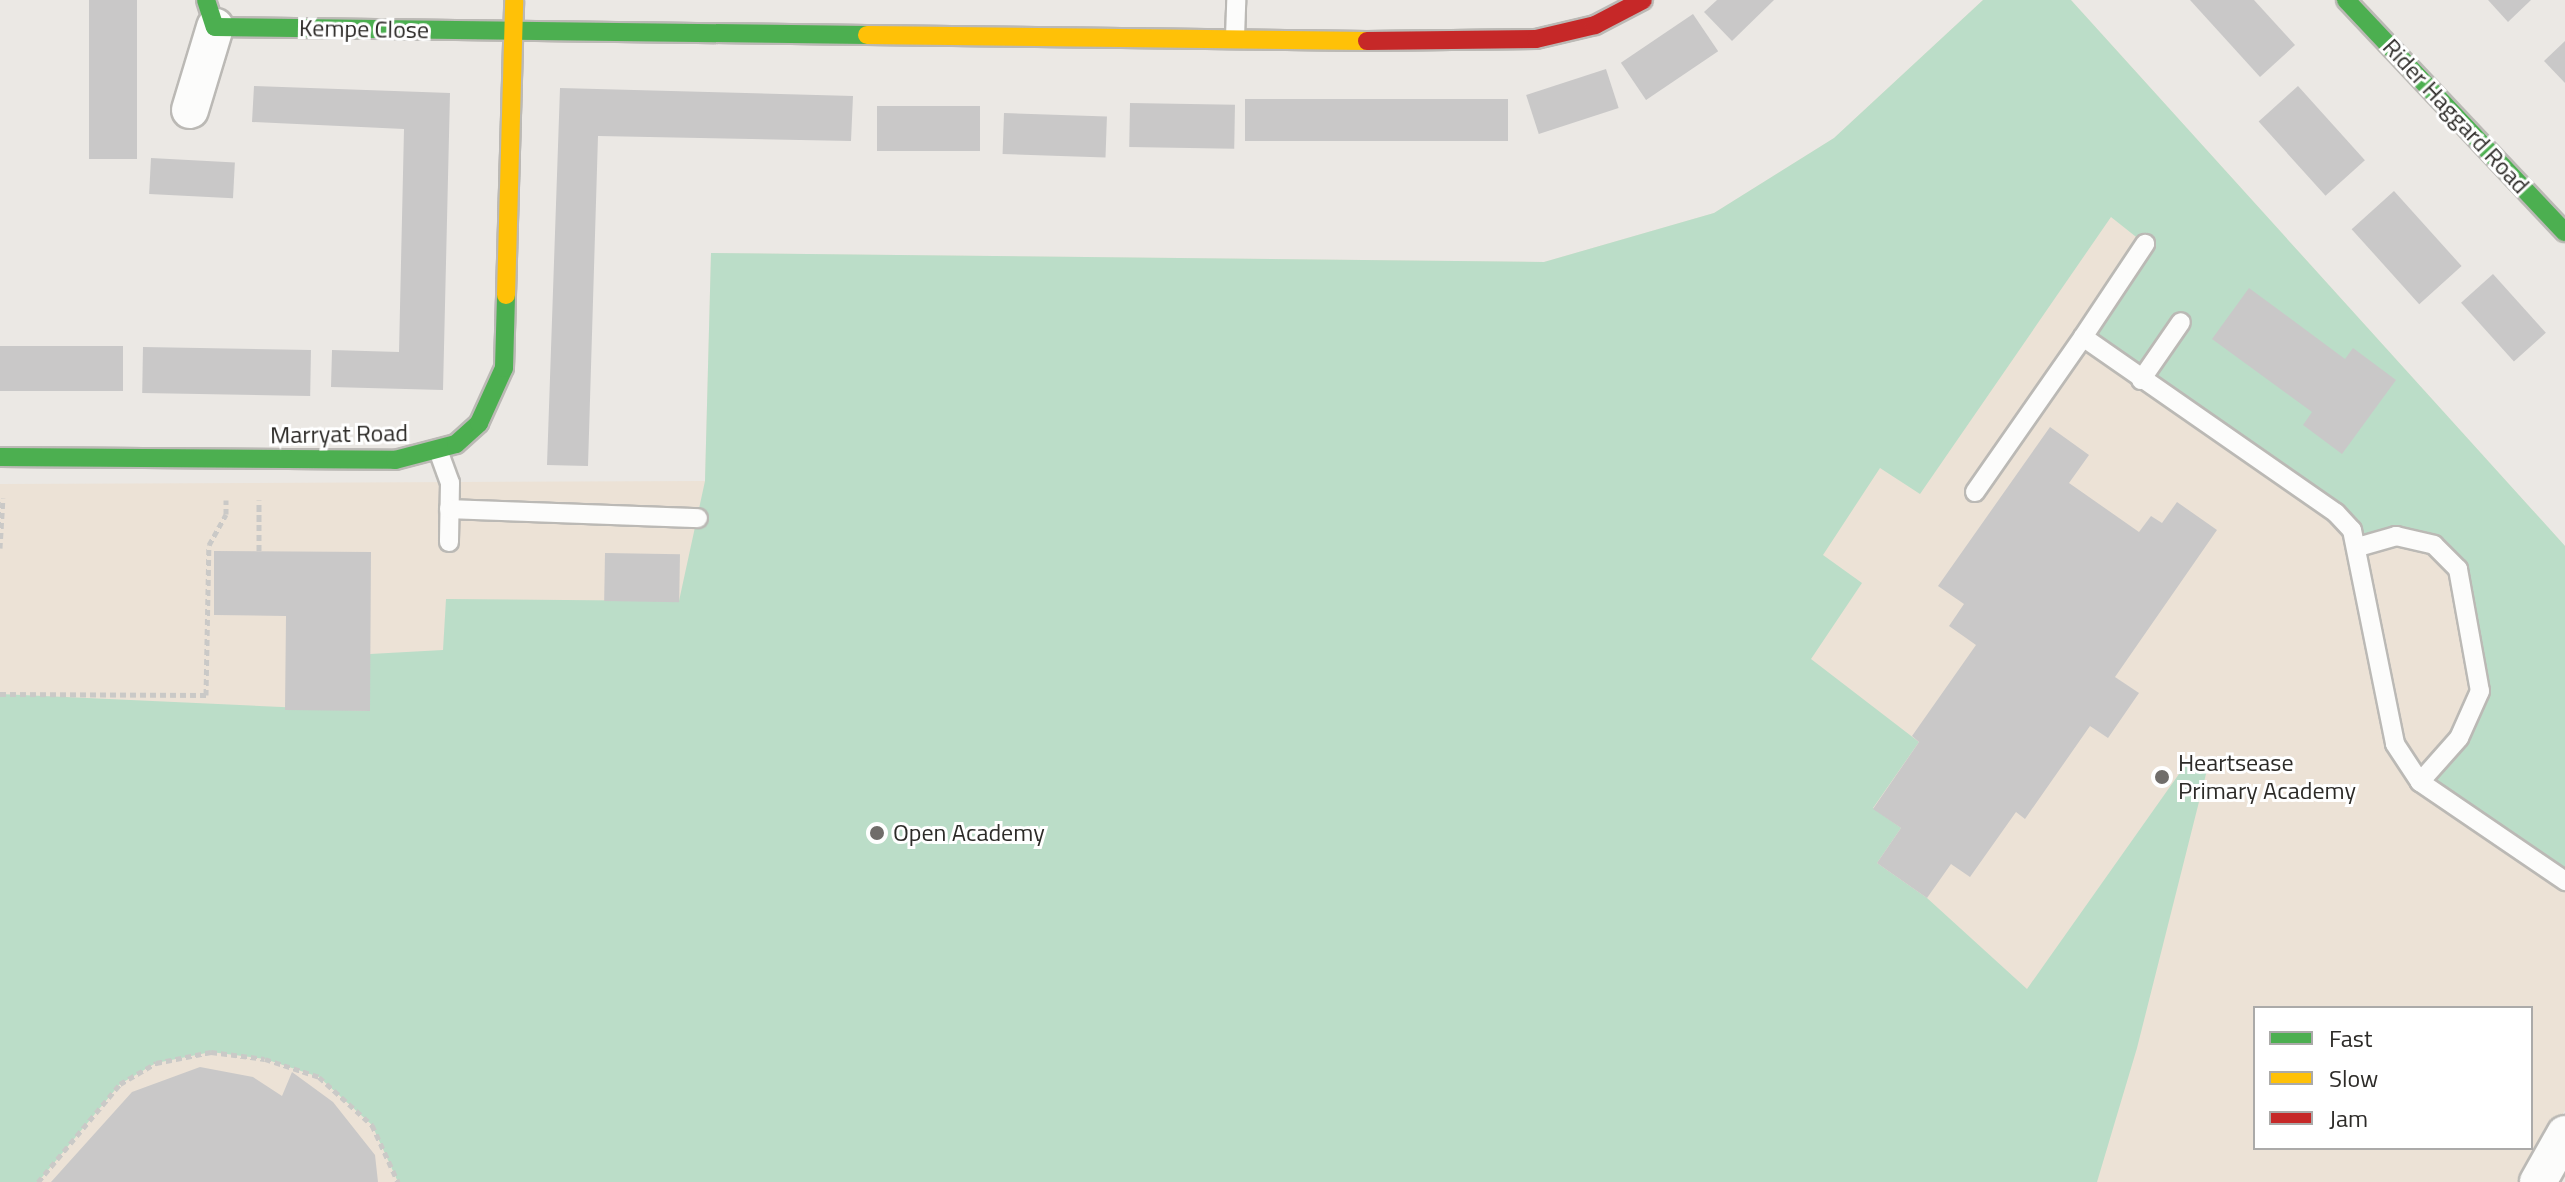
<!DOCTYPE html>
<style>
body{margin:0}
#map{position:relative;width:2565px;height:1182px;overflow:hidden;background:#ebe8e4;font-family:"Titillium Web",sans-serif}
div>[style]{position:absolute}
.education>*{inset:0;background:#ece2d6}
.green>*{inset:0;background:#bbddc8}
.building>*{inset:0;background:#c9c8c8;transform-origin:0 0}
.path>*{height:5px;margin-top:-2.5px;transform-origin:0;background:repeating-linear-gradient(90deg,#cac9c7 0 6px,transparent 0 10px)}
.roads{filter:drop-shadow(2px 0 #bbb9b5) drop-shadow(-2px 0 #bbb9b5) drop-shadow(0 2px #bbb9b5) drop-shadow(0 -2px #bbb9b5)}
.lane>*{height:18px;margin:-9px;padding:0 9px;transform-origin:9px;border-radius:9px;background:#fcfcfb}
.street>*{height:36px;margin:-18px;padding:0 18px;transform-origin:18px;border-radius:18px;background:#fcfcfb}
.fast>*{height:18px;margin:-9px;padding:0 9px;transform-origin:9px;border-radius:9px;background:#4caf50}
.slow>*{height:18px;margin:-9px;padding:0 9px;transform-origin:9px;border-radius:9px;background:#ffc107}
.jam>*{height:18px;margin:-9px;padding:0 9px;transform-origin:9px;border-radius:9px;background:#c62828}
.dots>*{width:22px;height:22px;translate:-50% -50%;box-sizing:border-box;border:4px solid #fff;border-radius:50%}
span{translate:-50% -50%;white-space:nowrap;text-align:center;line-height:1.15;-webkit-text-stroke:6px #fff;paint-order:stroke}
.street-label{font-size:24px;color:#2d2b28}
.poi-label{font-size:24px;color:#2d2b28}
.left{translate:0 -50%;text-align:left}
.legend{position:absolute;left:2253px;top:1006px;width:280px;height:144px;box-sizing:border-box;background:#fff;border:2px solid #abaaa9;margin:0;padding:10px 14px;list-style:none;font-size:24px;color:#2d2b28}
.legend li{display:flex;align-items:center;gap:16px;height:40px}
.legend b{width:40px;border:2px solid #abaaa9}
</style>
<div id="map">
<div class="education">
<div style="clip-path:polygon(evenodd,1983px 0,2071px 0,2565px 546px,2565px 1110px,2523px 1182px,0 1182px,0 484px,705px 481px,711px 253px,1544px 262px,1714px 213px,1834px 138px,1983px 0,2255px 1008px,2531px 1008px,2531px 1148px,2255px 1148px,2255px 1008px)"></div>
</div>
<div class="green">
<div style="clip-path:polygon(1983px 0,2071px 0,2565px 546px,2565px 880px,2420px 782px,2480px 691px,2458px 569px,2434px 545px,2396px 536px,2358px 547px,2352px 530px,2083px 337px,2145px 244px,2111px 217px,1920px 494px,1880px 468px,1823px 555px,1862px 583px,1811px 659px,1919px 742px,1873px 808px,1901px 828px,1877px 863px,1927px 898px,2027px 989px,2191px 757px,2208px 766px,2137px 1048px,2097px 1182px,398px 1182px,372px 1125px,319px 1077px,265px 1059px,211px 1052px,156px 1063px,120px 1084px,38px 1182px,0 1182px,0 694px,369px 711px,370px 654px,443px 650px,446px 599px,679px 601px,705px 481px,711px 253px,1544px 262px,1714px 213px,1834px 138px)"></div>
</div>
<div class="building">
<div style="left:89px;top:0;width:48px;height:159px"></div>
<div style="clip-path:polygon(1717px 0,1774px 0,1732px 41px,1704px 12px)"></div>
<div style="clip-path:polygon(2190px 0,2254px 0,2295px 45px,2260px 77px)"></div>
<div style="clip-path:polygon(2488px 0,2531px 0,2508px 22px)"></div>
<div style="left:1693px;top:14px;width:45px;height:87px;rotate:56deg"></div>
<div style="clip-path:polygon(2565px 41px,2565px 83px,2544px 61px)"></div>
<div style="left:1606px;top:69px;width:41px;height:84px;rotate:72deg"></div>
<div style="clip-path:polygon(254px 86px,450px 93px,443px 390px,331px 387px,332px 350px,399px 352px,404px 129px,252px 122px)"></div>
<div style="left:2298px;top:86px;width:100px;height:53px;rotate:48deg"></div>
<div style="clip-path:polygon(560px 88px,853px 96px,851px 141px,598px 136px,588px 466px,547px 465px)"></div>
<div style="left:1245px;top:99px;width:263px;height:42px"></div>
<div style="left:1130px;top:103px;width:105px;height:44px;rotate:1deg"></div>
<div style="left:877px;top:106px;width:103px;height:45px"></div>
<div style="left:1004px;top:113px;width:103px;height:41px;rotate:2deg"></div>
<div style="left:151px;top:158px;width:84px;height:36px;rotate:3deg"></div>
<div style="left:2394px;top:191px;width:101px;height:57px;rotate:48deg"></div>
<div style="left:2493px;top:274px;width:79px;height:43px;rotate:48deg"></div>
<div style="clip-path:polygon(2249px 288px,2345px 359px,2353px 348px,2396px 380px,2342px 454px,2303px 425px,2312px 412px,2212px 339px)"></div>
<div style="left:0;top:346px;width:123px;height:45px"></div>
<div style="left:143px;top:347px;width:168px;height:46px;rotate:1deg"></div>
<div style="clip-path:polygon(2050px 427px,2089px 455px,2069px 483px,2139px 532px,2151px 516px,2162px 523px,2177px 502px,2217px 530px,2115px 677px,2139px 693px,2108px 738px,2090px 726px,2025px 819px,2016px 812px,1970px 877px,1951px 864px,1927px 898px,1877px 863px,1901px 828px,1873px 809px,1919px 742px,1912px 736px,1976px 645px,1949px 626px,1964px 604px,1938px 586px)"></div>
<div style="clip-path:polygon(214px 551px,371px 552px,370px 711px,285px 710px,286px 616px,214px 615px)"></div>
<div style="left:605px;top:553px;width:75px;height:48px;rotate:1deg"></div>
<div style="clip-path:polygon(200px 1067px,253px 1077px,282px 1096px,292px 1072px,333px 1102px,375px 1155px,378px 1182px,51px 1182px,132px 1092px)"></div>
</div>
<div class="path">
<div style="left:0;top:548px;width:50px;rotate:-86.6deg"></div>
<div style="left:259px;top:551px;width:51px;rotate:-90deg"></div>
<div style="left:0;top:694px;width:206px;rotate:0.3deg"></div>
<div style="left:206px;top:695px;width:150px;rotate:-88.9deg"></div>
<div style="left:209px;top:545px;width:35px;rotate:-61deg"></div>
<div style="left:226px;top:514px;width:14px;rotate:-90deg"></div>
<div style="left:38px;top:1182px;width:128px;rotate:-50.1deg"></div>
<div style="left:120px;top:1084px;width:42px;rotate:-30.3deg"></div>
<div style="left:156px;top:1063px;width:56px;rotate:-11.3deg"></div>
<div style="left:211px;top:1052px;width:54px;rotate:7.4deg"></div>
<div style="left:265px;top:1059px;width:57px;rotate:18.4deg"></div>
<div style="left:319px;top:1077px;width:72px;rotate:42.2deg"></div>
<div style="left:372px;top:1125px;width:63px;rotate:65.5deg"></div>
</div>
<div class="roads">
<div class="lane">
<div style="left:1235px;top:37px;width:37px;rotate:-88deg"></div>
<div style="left:2083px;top:337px;width:112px;rotate:-56.3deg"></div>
<div style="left:2141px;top:380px;width:70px;rotate:-55.4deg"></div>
<div style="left:438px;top:450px;width:35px;rotate:70deg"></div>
<div style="left:450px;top:483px;width:59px;rotate:91deg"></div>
<div style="left:1975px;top:492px;width:189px;rotate:-55.1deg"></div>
<div style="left:2083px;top:337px;width:308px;rotate:34.8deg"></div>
<div style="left:2336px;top:513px;width:23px;rotate:47deg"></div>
<div style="left:2352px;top:530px;width:218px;rotate:78.6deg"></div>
<div style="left:2395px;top:744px;width:45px;rotate:56.7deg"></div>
<div style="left:2420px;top:782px;width:176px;rotate:34.3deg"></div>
<div style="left:449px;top:509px;width:249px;rotate:2.1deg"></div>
<div style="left:2358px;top:547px;width:40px;rotate:-16deg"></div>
<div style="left:2396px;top:536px;width:39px;rotate:13deg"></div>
<div style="left:2434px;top:545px;width:34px;rotate:45deg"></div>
<div style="left:2458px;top:569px;width:124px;rotate:79.8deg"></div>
<div style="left:2480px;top:691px;width:51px;rotate:114.1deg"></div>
<div style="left:2459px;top:738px;width:59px;rotate:131.6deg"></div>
</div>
<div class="street">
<div style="left:190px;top:110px;width:87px;rotate:-73.2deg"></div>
<div style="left:2538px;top:1182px;width:55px;rotate:-60.6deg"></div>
</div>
<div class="fast">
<div style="left:206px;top:0;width:28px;rotate:72deg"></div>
<div style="left:215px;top:27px;width:652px;rotate:0.7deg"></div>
<div style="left:2346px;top:0;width:319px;rotate:46.7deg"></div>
<div style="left:0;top:457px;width:395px;rotate:0.4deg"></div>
<div style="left:395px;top:460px;width:63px;rotate:-14.7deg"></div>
<div style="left:456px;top:444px;width:31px;rotate:-42deg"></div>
<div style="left:479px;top:423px;width:60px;rotate:-65.6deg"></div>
<div style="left:504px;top:368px;width:73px;rotate:-88.4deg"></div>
</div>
<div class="slow">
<div style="left:867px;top:35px;width:500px;rotate:0.69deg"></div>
<div style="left:506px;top:295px;width:294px;rotate:-88.4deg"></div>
</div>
<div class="jam">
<div style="left:1367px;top:41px;width:169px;rotate:-0.7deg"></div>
<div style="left:1536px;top:39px;width:61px;rotate:-13.3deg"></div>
<div style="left:1595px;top:25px;width:54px;rotate:-27.5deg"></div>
</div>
</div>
<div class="dots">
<div style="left:2162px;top:777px;background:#706d6a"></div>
<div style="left:877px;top:833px;background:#706d6a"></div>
</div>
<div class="street-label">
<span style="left:364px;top:29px;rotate:1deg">Kempe Close</span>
<span style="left:2456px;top:116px;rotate:47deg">Rider Haggard Road</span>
<span style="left:339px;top:434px;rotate:-1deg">Marryat Road</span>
</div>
<div class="poi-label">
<span class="left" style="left:2178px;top:777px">Heartsease<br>Primary Academy</span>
<span class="left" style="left:893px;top:833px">Open Academy</span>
</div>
<ul class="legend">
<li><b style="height:10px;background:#4caf50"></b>Fast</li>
<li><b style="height:10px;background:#ffc107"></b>Slow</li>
<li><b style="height:10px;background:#c62828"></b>Jam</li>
</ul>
</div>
